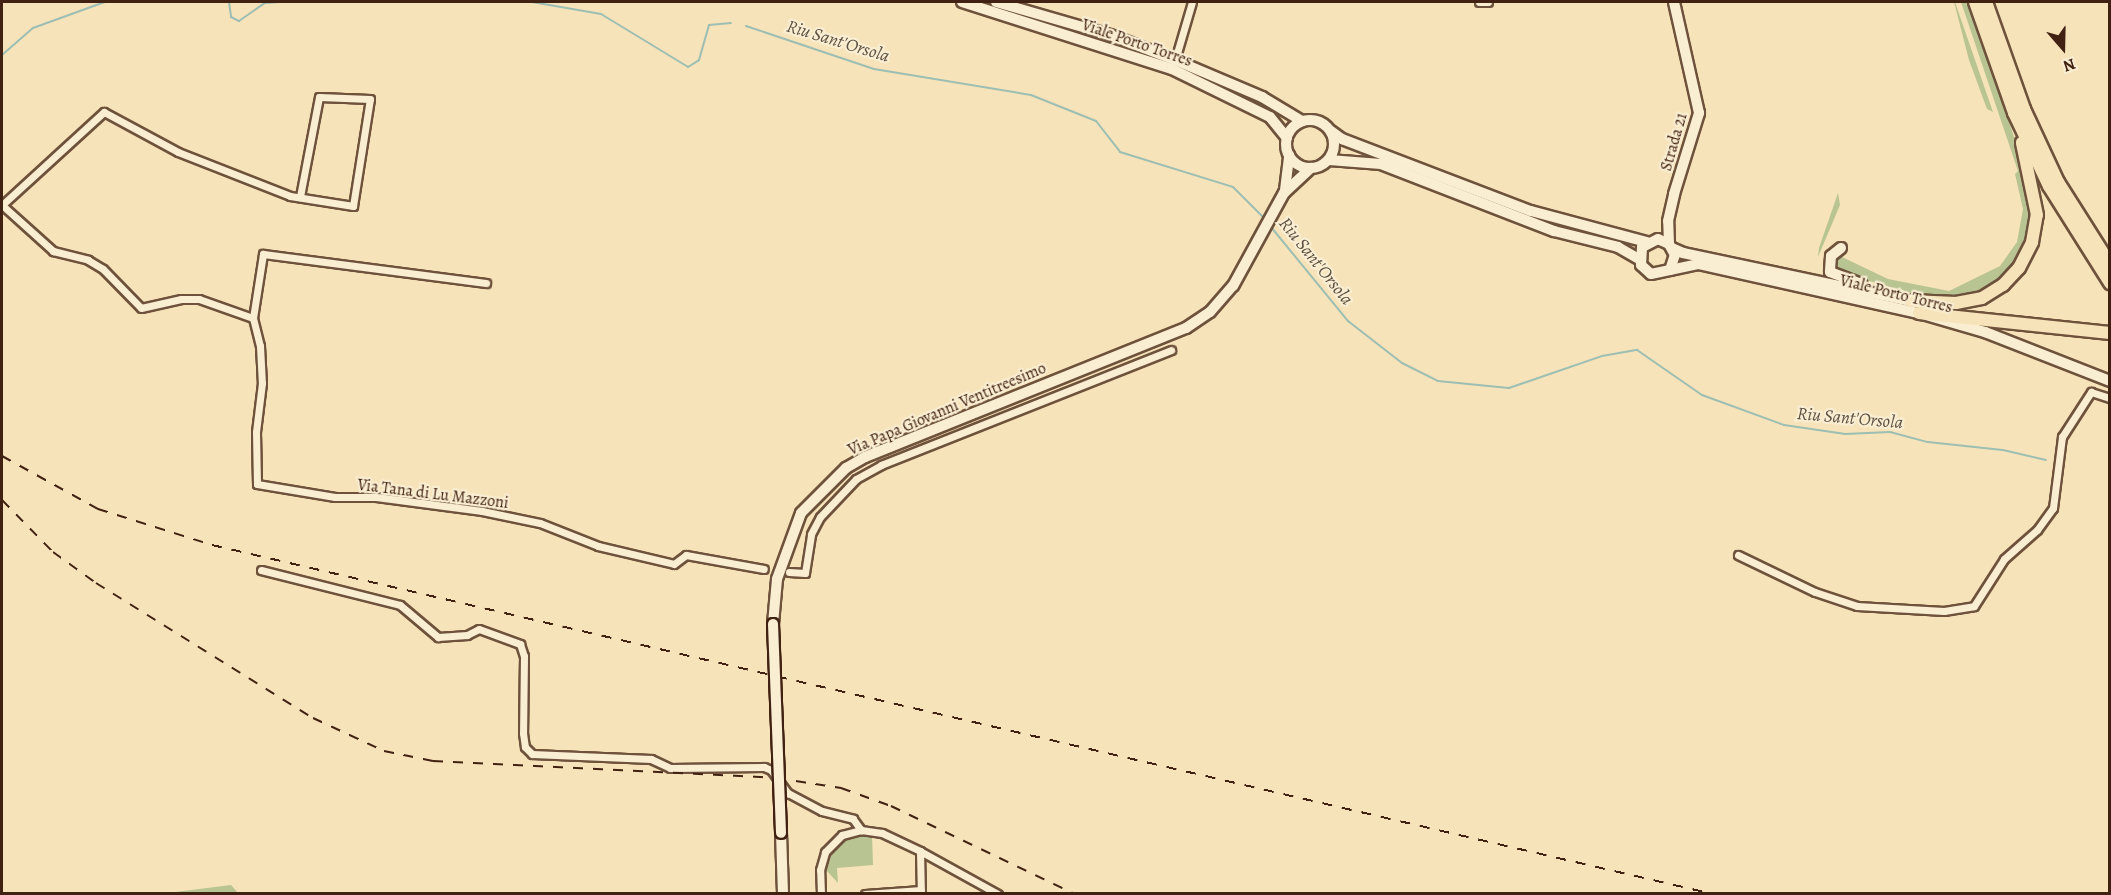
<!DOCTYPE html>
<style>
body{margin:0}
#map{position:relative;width:2111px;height:895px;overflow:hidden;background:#f6e3b9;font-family:Alegreya,serif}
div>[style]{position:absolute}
.green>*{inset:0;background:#b8c492}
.stream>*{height:2px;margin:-1px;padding:0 1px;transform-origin:1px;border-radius:1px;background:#9dbeb3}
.roads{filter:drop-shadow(2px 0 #6e523b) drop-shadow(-2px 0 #6e523b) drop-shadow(0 2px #6e523b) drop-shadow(0 -2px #6e523b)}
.street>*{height:7px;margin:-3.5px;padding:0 3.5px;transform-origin:3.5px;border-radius:3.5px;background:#f9edd2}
.secondary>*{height:10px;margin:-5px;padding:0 5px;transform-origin:5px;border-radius:5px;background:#f9edd2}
.secondary>.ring{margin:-5px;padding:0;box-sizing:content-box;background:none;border:10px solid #f9edd2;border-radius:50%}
.highway>*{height:12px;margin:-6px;padding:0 6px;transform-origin:6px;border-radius:6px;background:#f6e3b9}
.rail>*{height:2px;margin-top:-1px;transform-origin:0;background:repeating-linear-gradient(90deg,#412111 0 10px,transparent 0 20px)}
.bridges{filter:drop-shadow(2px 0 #412111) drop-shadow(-2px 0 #412111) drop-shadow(0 2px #412111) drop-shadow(0 -2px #412111)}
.secondary-bridge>*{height:10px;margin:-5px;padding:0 5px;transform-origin:5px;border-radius:5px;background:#f9edd2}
span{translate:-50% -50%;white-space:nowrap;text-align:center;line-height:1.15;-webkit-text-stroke:4.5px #f9edd2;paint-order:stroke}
.street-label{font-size:16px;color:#412111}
.water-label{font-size:18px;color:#5d5042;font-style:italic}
.frame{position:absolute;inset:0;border:3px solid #412111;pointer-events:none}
.north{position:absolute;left:2033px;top:18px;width:60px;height:60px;-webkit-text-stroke:4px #f9edd2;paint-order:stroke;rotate:160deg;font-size:16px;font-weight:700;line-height:24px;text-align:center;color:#412111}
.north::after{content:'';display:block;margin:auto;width:21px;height:27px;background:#412111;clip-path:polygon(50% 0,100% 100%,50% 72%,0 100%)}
</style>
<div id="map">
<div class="green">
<div style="clip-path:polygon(1954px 2px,1955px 2px,1993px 112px,1987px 109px,1969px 60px)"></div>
<div style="clip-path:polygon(1961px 2px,1969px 2px,2033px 194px,2034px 212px,2021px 260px,1997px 286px,1967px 298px,1932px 299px,1838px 272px,1834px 260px,1842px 257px,1888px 279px,1949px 291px,2000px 266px,2017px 242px,2023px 209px,2015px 174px,2018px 171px)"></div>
<div style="clip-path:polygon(1838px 193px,1840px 205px,1818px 257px,1819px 248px)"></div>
<div style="clip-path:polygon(854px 835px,872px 835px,873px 865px,837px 868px,838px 883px,826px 870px,830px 855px,837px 845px)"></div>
<div style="clip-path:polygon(231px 885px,238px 893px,167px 893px)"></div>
</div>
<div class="stream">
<div style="left:229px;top:2px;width:15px;rotate:82deg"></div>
<div style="left:231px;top:17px;width:9px;rotate:27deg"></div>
<div style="left:239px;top:21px;width:32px;rotate:-35deg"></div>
<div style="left:265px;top:3px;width:14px;rotate:-4deg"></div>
<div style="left:335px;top:2px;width:65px"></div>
<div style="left:532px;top:2px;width:70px;rotate:9.9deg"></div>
<div style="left:601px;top:14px;width:102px;rotate:31.3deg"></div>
<div style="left:688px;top:67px;width:13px;rotate:-32deg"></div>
<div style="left:699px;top:60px;width:36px;rotate:-74deg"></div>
<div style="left:709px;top:25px;width:22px;rotate:-5deg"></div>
<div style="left:746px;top:26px;width:135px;rotate:18.6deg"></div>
<div style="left:874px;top:69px;width:159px;rotate:9.4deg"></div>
<div style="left:1031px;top:95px;width:70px;rotate:21.8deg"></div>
<div style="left:1096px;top:121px;width:39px;rotate:52deg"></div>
<div style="left:1120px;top:152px;width:118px;rotate:17.2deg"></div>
<div style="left:1233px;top:187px;width:47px;rotate:45deg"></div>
<div style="left:2px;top:55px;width:41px;rotate:-41.1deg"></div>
<div style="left:33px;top:28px;width:77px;rotate:-19.9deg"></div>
<div style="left:1271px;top:227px;width:122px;rotate:50.7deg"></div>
<div style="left:1348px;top:321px;width:68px;rotate:37.9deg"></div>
<div style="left:1402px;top:363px;width:40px;rotate:26.6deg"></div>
<div style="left:1438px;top:381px;width:71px;rotate:5.6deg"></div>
<div style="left:1509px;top:388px;width:98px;rotate:-19deg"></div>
<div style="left:1602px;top:356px;width:36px;rotate:-10deg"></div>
<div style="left:1637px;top:350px;width:79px;rotate:34.7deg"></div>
<div style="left:1702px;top:395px;width:87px;rotate:20.1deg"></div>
<div style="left:1784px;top:425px;width:62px;rotate:8.4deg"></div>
<div style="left:1845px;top:434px;width:45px;rotate:-2.5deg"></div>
<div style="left:1890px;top:432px;width:39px;rotate:15deg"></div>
<div style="left:1928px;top:442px;width:75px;rotate:6.1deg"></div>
<div style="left:2003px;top:450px;width:44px;rotate:13.1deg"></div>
</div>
<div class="roads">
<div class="street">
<div style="left:1479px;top:2px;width:9px"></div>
<div style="left:1175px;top:60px;width:60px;rotate:-73.7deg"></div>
<div style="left:2px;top:205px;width:138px;rotate:-42.4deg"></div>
<div style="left:104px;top:112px;width:84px;rotate:28.4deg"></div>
<div style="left:178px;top:152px;width:120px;rotate:21.4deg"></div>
<div style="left:290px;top:196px;width:64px;rotate:9deg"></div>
<div style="left:353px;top:206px;width:108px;rotate:-81deg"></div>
<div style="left:370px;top:99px;width:51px;rotate:-177.8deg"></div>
<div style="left:319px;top:97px;width:102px;rotate:100.8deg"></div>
<div style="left:2px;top:205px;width:69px;rotate:42deg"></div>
<div style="left:53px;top:251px;width:36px;rotate:14deg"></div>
<div style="left:88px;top:260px;width:17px;rotate:31deg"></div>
<div style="left:103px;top:269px;width:54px;rotate:45.7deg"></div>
<div style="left:141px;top:308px;width:41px;rotate:-12.7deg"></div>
<div style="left:181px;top:299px;width:18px"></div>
<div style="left:199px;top:299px;width:57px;rotate:19.4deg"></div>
<div style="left:253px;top:318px;width:65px;rotate:-81.1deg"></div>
<div style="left:263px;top:254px;width:225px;rotate:7.4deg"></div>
<div style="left:253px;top:318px;width:29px;rotate:76deg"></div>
<div style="left:260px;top:346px;width:37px;rotate:87deg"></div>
<div style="left:262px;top:383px;width:49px;rotate:97deg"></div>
<div style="left:256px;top:432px;width:52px;rotate:88.9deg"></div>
<div style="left:257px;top:484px;width:79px;rotate:9.5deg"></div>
<div style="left:335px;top:497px;width:41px"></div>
<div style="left:376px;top:497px;width:107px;rotate:7.5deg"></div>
<div style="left:482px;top:511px;width:59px;rotate:11.7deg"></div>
<div style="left:540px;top:523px;width:62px;rotate:21.6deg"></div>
<div style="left:598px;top:546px;width:78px;rotate:13.3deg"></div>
<div style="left:674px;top:564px;width:15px;rotate:-37deg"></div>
<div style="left:686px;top:555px;width:79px;rotate:10.2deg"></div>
<div style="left:1738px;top:555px;width:85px;rotate:25.7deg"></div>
<div style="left:1815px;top:592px;width:44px;rotate:18.4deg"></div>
<div style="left:1857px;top:606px;width:87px;rotate:3.3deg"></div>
<div style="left:1944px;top:611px;width:30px;rotate:-9deg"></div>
<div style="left:1974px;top:606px;width:56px;rotate:-57.4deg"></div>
<div style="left:2004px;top:559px;width:44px;rotate:-41.3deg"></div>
<div style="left:2037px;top:530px;width:27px;rotate:-54deg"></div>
<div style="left:2053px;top:508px;width:72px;rotate:-82.8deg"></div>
<div style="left:2062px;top:437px;width:54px;rotate:-57.2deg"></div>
<div style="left:2091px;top:392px;width:20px;rotate:18deg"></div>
<div style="left:261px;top:570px;width:143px;rotate:14.1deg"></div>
<div style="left:400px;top:605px;width:50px;rotate:40.1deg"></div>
<div style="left:438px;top:637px;width:29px;rotate:-4deg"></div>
<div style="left:467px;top:635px;width:13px;rotate:-27deg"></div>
<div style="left:479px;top:629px;width:44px;rotate:20.1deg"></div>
<div style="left:520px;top:644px;width:13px;rotate:72deg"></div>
<div style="left:524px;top:656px;width:77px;rotate:90.7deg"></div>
<div style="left:523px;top:733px;width:14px;rotate:82deg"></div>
<div style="left:525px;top:747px;width:10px;rotate:45deg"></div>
<div style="left:532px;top:754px;width:119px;rotate:2.4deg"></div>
<div style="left:651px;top:759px;width:21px;rotate:25deg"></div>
<div style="left:670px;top:768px;width:94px;rotate:-0.6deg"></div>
<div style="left:764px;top:767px;width:8px;rotate:23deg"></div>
<div style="left:771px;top:770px;width:29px;rotate:54deg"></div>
<div style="left:788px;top:793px;width:38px;rotate:28deg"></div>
<div style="left:822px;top:811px;width:32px;rotate:14deg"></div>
<div style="left:853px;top:819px;width:14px;rotate:54deg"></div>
<div style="left:789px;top:572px;width:16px;rotate:4deg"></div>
<div style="left:805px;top:573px;width:39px;rotate:-81deg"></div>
<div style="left:811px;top:534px;width:19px;rotate:-62deg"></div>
<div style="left:820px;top:517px;width:52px;rotate:-46.5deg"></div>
<div style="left:856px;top:479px;width:29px;rotate:-29deg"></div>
<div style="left:881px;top:465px;width:312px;rotate:-21.6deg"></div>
<div style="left:920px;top:851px;width:43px;rotate:88.7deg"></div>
<div style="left:821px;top:894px;width:24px;rotate:-92deg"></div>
<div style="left:820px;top:870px;width:19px;rotate:-74deg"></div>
<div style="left:825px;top:852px;width:24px;rotate:-45deg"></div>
<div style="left:842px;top:835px;width:20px;rotate:-15deg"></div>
<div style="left:861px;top:830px;width:21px;rotate:8deg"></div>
<div style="left:882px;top:833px;width:42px;rotate:25.3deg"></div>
<div style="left:920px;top:851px;width:89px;rotate:28.9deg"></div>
<div style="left:865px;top:894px;width:56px;rotate:-4.1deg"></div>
</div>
<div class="secondary">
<div style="left:962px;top:2px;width:220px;rotate:17.7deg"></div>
<div style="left:1172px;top:69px;width:109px;rotate:26.1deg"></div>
<div style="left:1270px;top:117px;width:27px;rotate:51deg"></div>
<div style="left:996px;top:2px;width:119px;rotate:16.1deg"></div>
<div style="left:1110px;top:35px;width:70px;rotate:21deg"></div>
<div style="left:1175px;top:60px;width:95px;rotate:23deg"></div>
<div style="left:1262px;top:97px;width:47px;rotate:31deg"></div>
<div class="ring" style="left:1286px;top:120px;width:38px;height:38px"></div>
<div style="left:1331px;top:131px;width:14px;rotate:36deg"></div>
<div style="left:1342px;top:139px;width:202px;rotate:20.9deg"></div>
<div style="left:1531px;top:211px;width:120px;rotate:15deg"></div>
<div style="left:1329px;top:160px;width:52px;rotate:4.4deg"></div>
<div style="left:1381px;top:164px;width:186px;rotate:21.2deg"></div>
<div style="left:1554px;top:231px;width:66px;rotate:14deg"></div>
<div style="left:1618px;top:247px;width:24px;rotate:30deg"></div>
<div style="left:1285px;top:190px;width:35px;rotate:-83deg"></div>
<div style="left:1669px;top:244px;width:23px;rotate:-92deg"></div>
<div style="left:1668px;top:221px;width:28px;rotate:-77deg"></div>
<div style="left:1674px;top:194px;width:85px;rotate:-72.8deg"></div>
<div style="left:1699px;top:113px;width:114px;rotate:-102.7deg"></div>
<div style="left:1672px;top:248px;width:12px;rotate:24deg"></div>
<div style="left:1683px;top:253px;width:233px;rotate:11.9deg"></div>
<div style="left:1841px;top:248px;width:13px;rotate:141deg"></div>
<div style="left:1831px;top:256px;width:16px;rotate:94deg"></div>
<div style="left:1830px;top:272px;width:34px;rotate:21deg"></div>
<div style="left:1670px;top:270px;width:16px;rotate:-72deg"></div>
<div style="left:1675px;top:255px;width:13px;rotate:-119deg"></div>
<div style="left:1669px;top:244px;width:12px;rotate:-156deg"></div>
<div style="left:1658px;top:239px;width:18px;rotate:153deg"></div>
<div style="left:1642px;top:247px;width:18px;rotate:93deg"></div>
<div style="left:1641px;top:265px;width:13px;rotate:42deg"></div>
<div style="left:1651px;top:274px;width:49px;rotate:-11.8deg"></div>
<div style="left:1699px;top:264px;width:225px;rotate:12.6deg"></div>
<div style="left:1919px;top:313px;width:69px;rotate:16.1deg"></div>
<div style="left:1985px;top:332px;width:134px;rotate:21.4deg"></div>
<div style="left:773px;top:624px;width:45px;rotate:-84.9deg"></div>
<div style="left:777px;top:579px;width:70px;rotate:-70deg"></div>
<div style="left:801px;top:513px;width:64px;rotate:-45deg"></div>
<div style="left:846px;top:468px;width:22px;rotate:-30deg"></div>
<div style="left:865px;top:457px;width:346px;rotate:-21.9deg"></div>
<div style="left:1186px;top:328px;width:29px;rotate:-34deg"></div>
<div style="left:1210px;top:312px;width:35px;rotate:-49deg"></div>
<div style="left:1233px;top:286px;width:106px;rotate:-61.3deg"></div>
<div style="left:1284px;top:193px;width:37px;rotate:-43deg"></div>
<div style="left:781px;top:833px;width:61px;rotate:88.1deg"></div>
</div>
<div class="highway">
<div style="left:1975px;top:2px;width:118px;rotate:70.6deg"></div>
<div style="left:2014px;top:113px;width:81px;rotate:64.4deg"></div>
<div style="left:2049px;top:186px;width:115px;rotate:57.8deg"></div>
<div style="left:1986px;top:2px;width:114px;rotate:70.4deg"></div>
<div style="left:2024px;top:109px;width:81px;rotate:65deg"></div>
<div style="left:2058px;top:182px;width:97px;rotate:57.6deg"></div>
<div style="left:1911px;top:301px;width:45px;rotate:2.5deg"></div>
<div style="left:1956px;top:303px;width:26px;rotate:-11deg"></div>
<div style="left:1982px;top:298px;width:25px;rotate:-32deg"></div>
<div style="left:2003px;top:285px;width:23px;rotate:-47deg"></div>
<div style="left:2019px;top:268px;width:29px;rotate:-63deg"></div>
<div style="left:2032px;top:242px;width:27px;rotate:-80deg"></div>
<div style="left:2037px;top:215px;width:74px;rotate:-101.8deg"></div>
<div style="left:1919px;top:313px;width:192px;rotate:6deg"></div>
</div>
</div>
<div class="rail">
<div style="left:2px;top:456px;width:110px;rotate:28.9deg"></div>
<div style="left:98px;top:509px;width:120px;rotate:17.5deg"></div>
<div style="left:212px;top:545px;width:1541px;rotate:13.09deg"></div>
<div style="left:2px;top:500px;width:73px;rotate:45.6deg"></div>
<div style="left:53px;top:552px;width:53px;rotate:35.8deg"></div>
<div style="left:96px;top:583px;width:256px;rotate:31.9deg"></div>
<div style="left:313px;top:718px;width:78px;rotate:24.9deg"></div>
<div style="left:384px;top:751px;width:50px;rotate:11.5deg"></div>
<div style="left:433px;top:761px;width:343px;rotate:2.8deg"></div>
<div style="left:776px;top:778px;width:66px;rotate:8.7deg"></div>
<div style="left:841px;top:788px;width:53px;rotate:19.8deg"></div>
<div style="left:891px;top:806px;width:204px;rotate:25.6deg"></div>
</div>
<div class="bridges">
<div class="secondary-bridge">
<div style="left:773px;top:624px;width:209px;rotate:87.8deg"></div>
</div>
</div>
<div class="street-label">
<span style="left:1137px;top:43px;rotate:19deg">Viale Porto Torres</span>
<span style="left:1674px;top:142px;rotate:-74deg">Strada 21</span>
<span style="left:1896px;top:294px;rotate:14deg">Viale Porto Torres</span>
<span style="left:947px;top:409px;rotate:-23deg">Via Papa Giovanni Ventitreesimo</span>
<span style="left:433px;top:494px;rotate:7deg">Via Tana di Lu Mazzoni</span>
</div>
<div class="water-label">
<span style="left:838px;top:41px;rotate:17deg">Riu Sant'Orsola</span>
<span style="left:1316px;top:261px;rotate:51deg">Riu Sant'Orsola</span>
<span style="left:1850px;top:418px;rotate:5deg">Riu Sant'Orsola</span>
</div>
<div class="frame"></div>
<div class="north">N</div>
</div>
